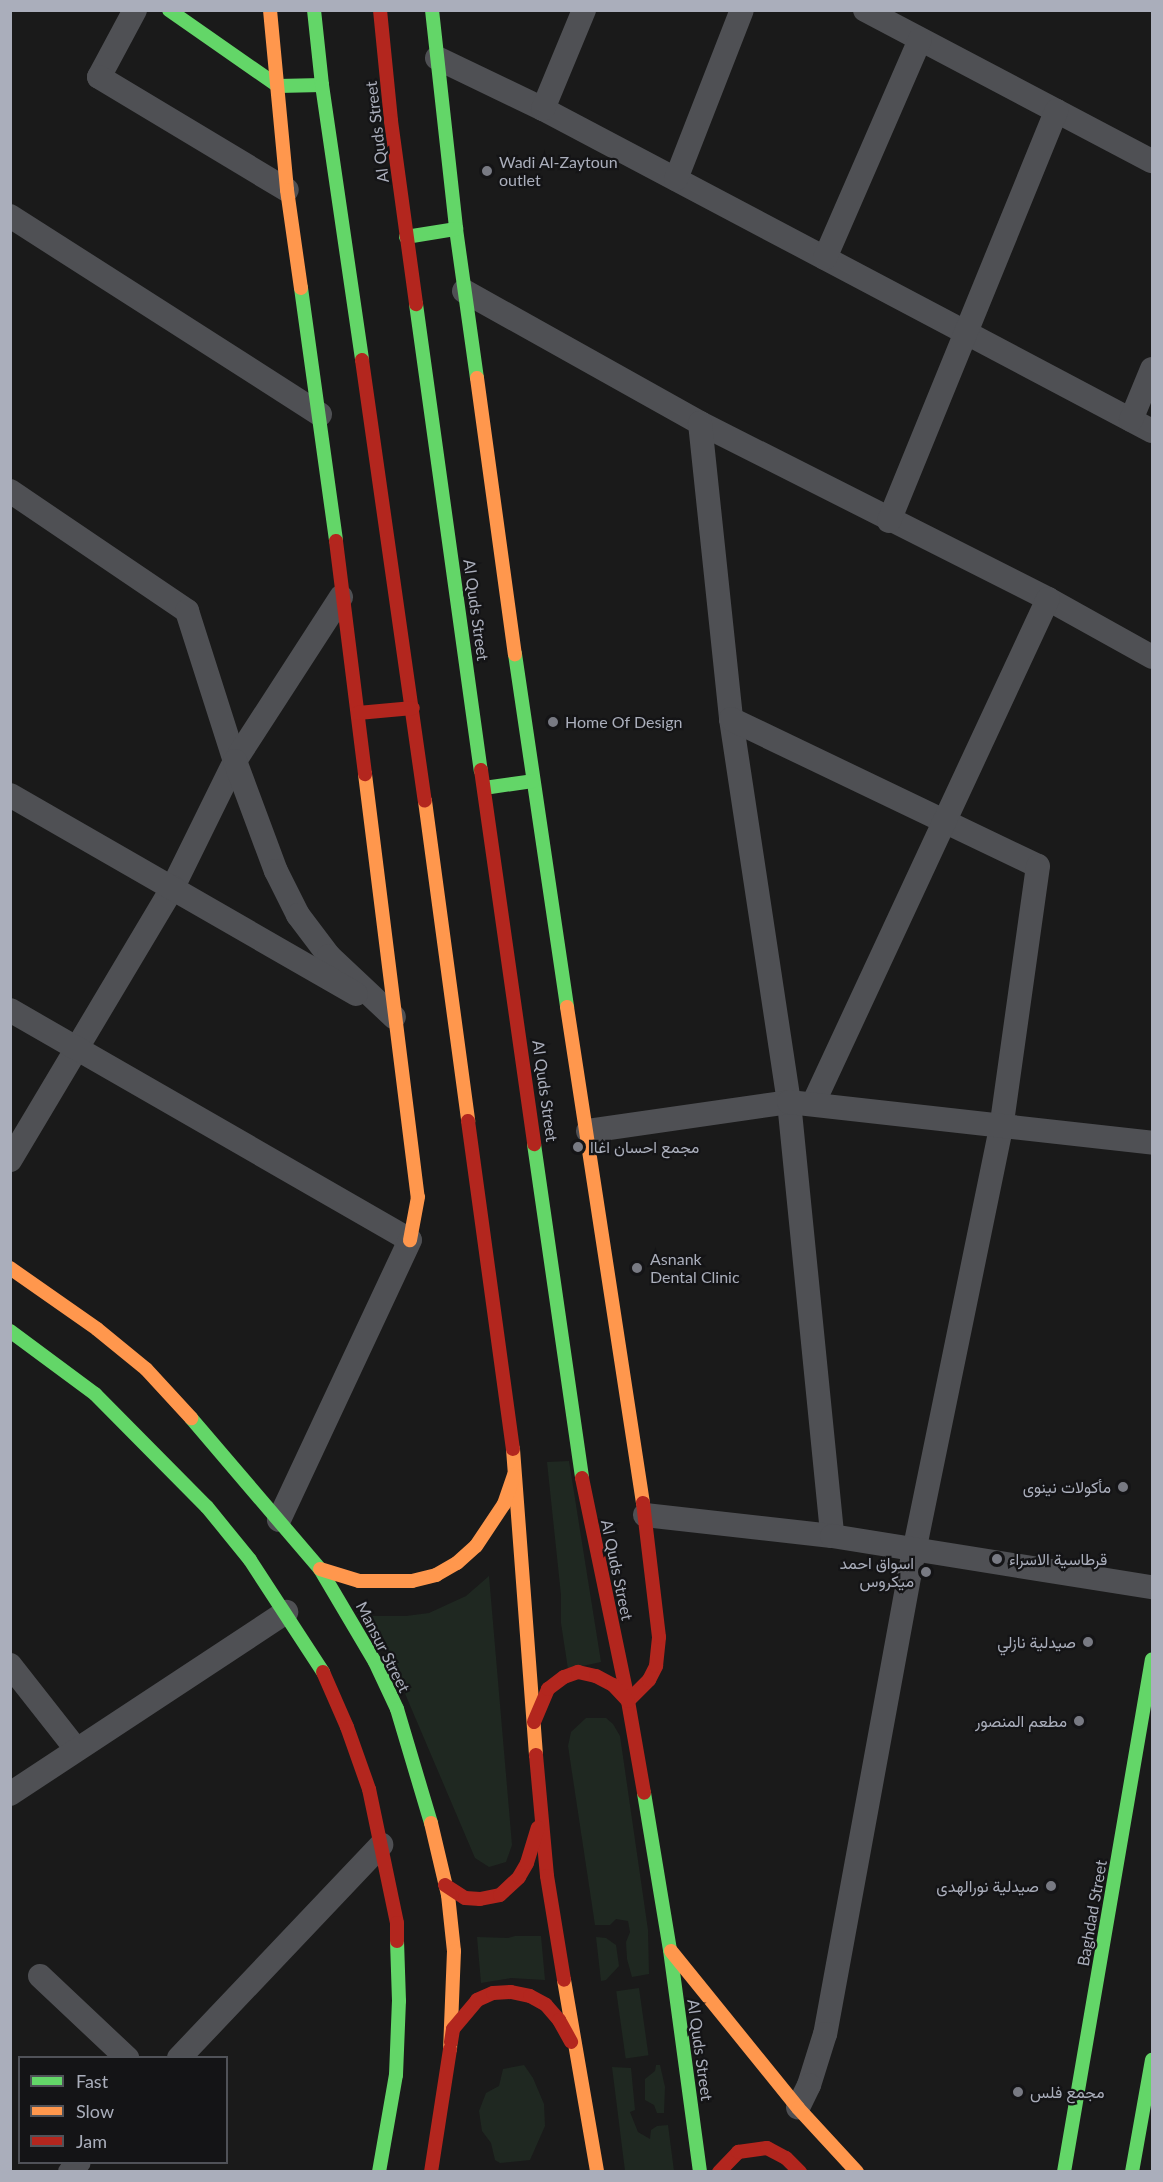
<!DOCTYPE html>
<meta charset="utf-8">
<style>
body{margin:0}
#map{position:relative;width:1163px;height:2182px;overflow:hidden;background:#1a1a1a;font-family:Lato,Vazirmatn,sans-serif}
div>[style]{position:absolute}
.green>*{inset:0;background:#1f2821;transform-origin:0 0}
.street>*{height:24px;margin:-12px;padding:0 12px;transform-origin:12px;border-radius:12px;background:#4f5054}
.fast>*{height:14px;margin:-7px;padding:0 7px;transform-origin:7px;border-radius:7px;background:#63d668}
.slow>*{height:14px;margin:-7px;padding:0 7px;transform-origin:7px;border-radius:7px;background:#ff974d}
.jam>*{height:14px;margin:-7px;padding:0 7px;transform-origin:7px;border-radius:7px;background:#b3261e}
.dots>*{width:16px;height:16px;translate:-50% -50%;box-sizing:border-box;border:3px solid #141416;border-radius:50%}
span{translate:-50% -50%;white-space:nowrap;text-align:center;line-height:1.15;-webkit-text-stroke:4.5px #141416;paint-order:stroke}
.street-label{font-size:16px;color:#aaaebb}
.poi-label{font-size:16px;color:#aaaebb}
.left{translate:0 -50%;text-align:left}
.right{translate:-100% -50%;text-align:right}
.frame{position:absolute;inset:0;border:12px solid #aaaebb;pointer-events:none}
.legend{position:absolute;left:18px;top:2056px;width:210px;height:108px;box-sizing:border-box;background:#141416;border:2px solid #505258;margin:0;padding:8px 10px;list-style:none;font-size:18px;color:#aaaebb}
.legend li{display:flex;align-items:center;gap:12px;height:30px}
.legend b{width:30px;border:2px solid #505258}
</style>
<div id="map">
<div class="green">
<div style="clip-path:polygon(569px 1461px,601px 1662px,568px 1669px,561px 1623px,561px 1595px,547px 1462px)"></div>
<div style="clip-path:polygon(489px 1576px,512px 1845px,506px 1862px,489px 1867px,475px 1858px,372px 1616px,406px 1616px,429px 1613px,466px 1596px)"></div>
<div style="clip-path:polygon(586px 1718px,606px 1718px,613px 1724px,620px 1736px,648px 1930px,649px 1974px,632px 1977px,627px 1959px,626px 1942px,630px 1932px,628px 1921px,616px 1919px,610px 1925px,595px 1925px,568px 1746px,571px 1732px)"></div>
<div style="clip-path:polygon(515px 1936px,541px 1936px,545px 1980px,511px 1978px,481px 1983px,477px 1937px,508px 1938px)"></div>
<div style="clip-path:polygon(596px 1937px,606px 1938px,616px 1945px,619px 1966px,606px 1980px,601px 1981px)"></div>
<div style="left:639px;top:1988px;width:68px;height:23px;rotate:82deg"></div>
<div style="clip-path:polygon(524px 2065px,533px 2078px,544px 2104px,545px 2126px,530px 2160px,500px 2163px,495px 2160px,491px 2143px,482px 2131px,479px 2111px,486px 2093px,499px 2086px,503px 2069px)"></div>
<div style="clip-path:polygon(656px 2065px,660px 2065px,665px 2087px,664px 2113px,657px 2113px,654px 2105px,645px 2100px,645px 2079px,655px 2071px)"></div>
<div style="clip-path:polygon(612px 2067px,631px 2068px,635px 2110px,630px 2112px,638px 2132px,650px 2139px,651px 2130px,657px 2126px,668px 2125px,674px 2171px,625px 2171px)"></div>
</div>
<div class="street">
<div style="left:135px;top:10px;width:76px;rotate:118.2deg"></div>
<div style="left:99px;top:77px;width:219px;rotate:31deg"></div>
<div style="left:865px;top:10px;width:324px;rotate:27.8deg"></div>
<div style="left:437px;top:58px;width:118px;rotate:25.7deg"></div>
<div style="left:543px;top:109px;width:689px;rotate:27.87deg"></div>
<div style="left:543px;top:109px;width:107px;rotate:-67.5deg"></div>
<div style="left:676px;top:179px;width:181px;rotate:-68.7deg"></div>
<div style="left:10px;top:216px;width:368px;rotate:32.6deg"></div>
<div style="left:825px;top:258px;width:238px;rotate:-66.5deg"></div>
<div style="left:464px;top:291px;width:270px;rotate:29.2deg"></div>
<div style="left:700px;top:423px;width:390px;rotate:26.8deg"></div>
<div style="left:1048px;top:599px;width:119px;rotate:29.1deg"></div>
<div style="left:1131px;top:420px;width:55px;rotate:-67.6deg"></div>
<div style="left:700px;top:423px;width:298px;rotate:84deg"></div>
<div style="left:731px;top:719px;width:387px;rotate:81.4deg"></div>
<div style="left:789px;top:1102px;width:436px;rotate:84.3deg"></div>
<div style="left:10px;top:491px;width:214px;rotate:34.1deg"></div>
<div style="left:187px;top:611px;width:157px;rotate:72.3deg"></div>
<div style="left:235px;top:761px;width:140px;rotate:116.2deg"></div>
<div style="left:173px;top:887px;width:318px;rotate:120.8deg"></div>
<div style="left:889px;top:521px;width:443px;rotate:-67.8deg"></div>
<div style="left:341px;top:597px;width:195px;rotate:122.9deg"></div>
<div style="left:235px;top:761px;width:117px;rotate:69.6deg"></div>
<div style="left:276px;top:871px;width:49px;rotate:63.4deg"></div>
<div style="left:298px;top:915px;width:51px;rotate:52.9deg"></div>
<div style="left:329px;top:956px;width:89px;rotate:43.2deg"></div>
<div style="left:731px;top:719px;width:340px;rotate:25.6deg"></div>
<div style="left:1038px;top:866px;width:265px;rotate:98deg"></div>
<div style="left:1001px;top:1128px;width:431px;rotate:101.6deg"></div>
<div style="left:914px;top:1550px;width:492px;rotate:100.4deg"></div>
<div style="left:825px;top:2034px;width:53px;rotate:107.4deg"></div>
<div style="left:809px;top:2085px;width:25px;rotate:116deg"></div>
<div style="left:10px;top:795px;width:399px;rotate:29.9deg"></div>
<div style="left:10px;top:1010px;width:461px;rotate:29.9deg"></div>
<div style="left:410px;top:1240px;width:309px;rotate:115.1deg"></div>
<div style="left:813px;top:1104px;width:557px;rotate:-65.05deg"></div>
<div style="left:588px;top:1131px;width:203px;rotate:-8.2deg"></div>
<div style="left:789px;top:1102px;width:365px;rotate:6.4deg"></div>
<div style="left:645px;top:1515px;width:188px;rotate:6.4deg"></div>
<div style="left:832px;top:1536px;width:324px;rotate:9.1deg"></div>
<div style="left:10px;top:1665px;width:107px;rotate:51.8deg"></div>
<div style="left:10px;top:1794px;width:331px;rotate:-33.4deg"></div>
<div style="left:40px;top:1976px;width:120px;rotate:43.3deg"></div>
<div style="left:179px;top:2058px;width:294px;rotate:-46.5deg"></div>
<div style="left:70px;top:2172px;width:13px;rotate:-48deg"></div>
</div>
<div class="fast">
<div style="left:169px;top:10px;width:133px;rotate:34.9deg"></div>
<div style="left:278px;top:86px;width:44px;rotate:-1.3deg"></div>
<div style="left:314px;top:10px;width:75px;rotate:83.9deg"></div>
<div style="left:322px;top:85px;width:278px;rotate:81.7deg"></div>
<div style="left:432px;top:10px;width:220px;rotate:83.7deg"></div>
<div style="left:456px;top:229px;width:150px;rotate:82deg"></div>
<div style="left:406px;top:237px;width:51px;rotate:-9.1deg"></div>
<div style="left:301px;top:288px;width:255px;rotate:82.1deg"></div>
<div style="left:416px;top:304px;width:471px;rotate:82.1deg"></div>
<div style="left:515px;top:654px;width:357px;rotate:81.6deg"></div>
<div style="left:484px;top:788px;width:49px;rotate:-8.1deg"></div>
<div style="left:534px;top:1144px;width:337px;rotate:81.8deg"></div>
<div style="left:10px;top:1331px;width:106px;rotate:36.5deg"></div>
<div style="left:95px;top:1394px;width:159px;rotate:45.3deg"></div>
<div style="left:207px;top:1507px;width:68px;rotate:50.9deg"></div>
<div style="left:250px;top:1560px;width:134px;rotate:56.9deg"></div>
<div style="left:191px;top:1418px;width:199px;rotate:49.5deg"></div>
<div style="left:320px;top:1569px;width:108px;rotate:59.4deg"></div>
<div style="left:375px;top:1662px;width:52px;rotate:64.9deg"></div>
<div style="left:397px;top:1709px;width:119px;rotate:73.4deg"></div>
<div style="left:644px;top:1793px;width:159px;rotate:80.6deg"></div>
<div style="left:670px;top:1950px;width:224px;rotate:82.3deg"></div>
<div style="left:379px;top:2172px;width:98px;rotate:-80.1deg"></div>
<div style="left:396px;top:2075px;width:74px;rotate:-87.7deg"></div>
<div style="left:399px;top:2001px;width:60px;rotate:-91.9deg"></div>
<div style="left:1064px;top:2172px;width:520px;rotate:-80.27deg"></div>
<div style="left:1132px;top:2172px;width:114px;rotate:-79.9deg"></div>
</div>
<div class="slow">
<div style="left:270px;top:10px;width:181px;rotate:84.6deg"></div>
<div style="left:287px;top:190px;width:99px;rotate:81.9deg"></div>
<div style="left:477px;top:378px;width:279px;rotate:82.2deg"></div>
<div style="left:365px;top:774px;width:426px;rotate:82.9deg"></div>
<div style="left:418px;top:1197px;width:44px;rotate:100.5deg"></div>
<div style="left:425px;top:801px;width:323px;rotate:82.3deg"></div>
<div style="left:567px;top:1007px;width:502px;rotate:81.29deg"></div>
<div style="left:10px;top:1268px;width:106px;rotate:35deg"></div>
<div style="left:97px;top:1329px;width:63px;rotate:39.2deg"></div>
<div style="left:146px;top:1369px;width:67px;rotate:47.4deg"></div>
<div style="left:513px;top:1449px;width:307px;rotate:85.7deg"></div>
<div style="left:320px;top:1569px;width:41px;rotate:17.1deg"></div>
<div style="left:359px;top:1581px;width:53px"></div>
<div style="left:412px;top:1581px;width:25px;rotate:-14deg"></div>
<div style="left:436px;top:1575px;width:24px;rotate:-30deg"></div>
<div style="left:457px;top:1563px;width:25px;rotate:-42deg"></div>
<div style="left:476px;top:1546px;width:50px;rotate:-56.3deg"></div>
<div style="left:504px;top:1504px;width:31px;rotate:-71deg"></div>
<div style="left:431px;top:1823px;width:74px;rotate:76.7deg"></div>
<div style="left:448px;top:1895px;width:56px;rotate:83.9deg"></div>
<div style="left:454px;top:1951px;width:98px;rotate:92.3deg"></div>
<div style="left:671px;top:1951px;width:202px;rotate:51deg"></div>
<div style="left:798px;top:2108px;width:87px;rotate:47.3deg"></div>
<div style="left:564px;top:1980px;width:195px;rotate:80.2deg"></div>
</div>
<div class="jam">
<div style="left:380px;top:10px;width:112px;rotate:84.3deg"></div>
<div style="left:391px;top:121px;width:185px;rotate:82.2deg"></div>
<div style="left:362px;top:360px;width:445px;rotate:81.9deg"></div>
<div style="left:336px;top:541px;width:235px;rotate:82.9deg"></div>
<div style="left:358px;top:713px;width:55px;rotate:-5.2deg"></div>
<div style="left:481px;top:770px;width:378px;rotate:81.9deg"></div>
<div style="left:468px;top:1121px;width:331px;rotate:82.2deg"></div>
<div style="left:582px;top:1478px;width:228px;rotate:78.3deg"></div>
<div style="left:628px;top:1701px;width:93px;rotate:80.1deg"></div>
<div style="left:323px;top:1672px;width:60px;rotate:66.4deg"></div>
<div style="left:347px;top:1727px;width:66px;rotate:70.5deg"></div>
<div style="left:369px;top:1789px;width:137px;rotate:78.2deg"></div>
<div style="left:397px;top:1923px;width:18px;rotate:90deg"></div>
<div style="left:628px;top:1701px;width:30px;rotate:-45deg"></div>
<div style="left:649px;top:1680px;width:16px;rotate:-63deg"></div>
<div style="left:656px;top:1666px;width:29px;rotate:-84deg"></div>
<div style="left:659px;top:1637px;width:135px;rotate:-96.8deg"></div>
<div style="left:534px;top:1722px;width:36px;rotate:-67deg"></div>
<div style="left:548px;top:1689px;width:20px;rotate:-37deg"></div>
<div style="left:564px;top:1677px;width:15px;rotate:-20deg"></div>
<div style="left:578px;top:1672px;width:18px;rotate:13deg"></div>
<div style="left:596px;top:1676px;width:19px;rotate:28deg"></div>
<div style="left:613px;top:1685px;width:22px;rotate:47deg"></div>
<div style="left:536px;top:1755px;width:121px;rotate:84.8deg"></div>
<div style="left:547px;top:1876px;width:105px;rotate:80.7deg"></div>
<div style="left:445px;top:1885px;width:24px;rotate:33deg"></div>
<div style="left:465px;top:1898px;width:15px;rotate:4deg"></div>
<div style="left:480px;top:1899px;width:20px;rotate:-11deg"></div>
<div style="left:500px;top:1895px;width:26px;rotate:-43deg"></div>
<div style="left:519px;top:1877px;width:16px;rotate:-60deg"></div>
<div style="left:527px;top:1863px;width:37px;rotate:-73deg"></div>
<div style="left:451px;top:2042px;width:13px;rotate:-81deg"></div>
<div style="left:453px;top:2029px;width:38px;rotate:-50deg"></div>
<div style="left:477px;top:2000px;width:17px;rotate:-24deg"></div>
<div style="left:493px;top:1993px;width:18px;rotate:-3deg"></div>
<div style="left:511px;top:1992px;width:19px;rotate:12deg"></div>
<div style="left:530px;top:1996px;width:18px;rotate:29deg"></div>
<div style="left:546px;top:2005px;width:20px;rotate:49deg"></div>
<div style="left:559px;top:2020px;width:25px;rotate:61deg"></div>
<div style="left:431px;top:2172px;width:124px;rotate:-81.2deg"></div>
<div style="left:719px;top:2172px;width:28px;rotate:-46deg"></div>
<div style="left:738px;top:2152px;width:29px;rotate:-8deg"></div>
<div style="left:767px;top:2148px;width:21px;rotate:28deg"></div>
<div style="left:786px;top:2158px;width:20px;rotate:45deg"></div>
</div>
<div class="dots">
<div style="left:487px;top:171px;background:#787a83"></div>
<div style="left:553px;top:722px;background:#787a83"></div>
<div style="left:578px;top:1147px;background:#787a83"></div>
<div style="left:637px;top:1268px;background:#787a83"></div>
<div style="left:1123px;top:1487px;background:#787a83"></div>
<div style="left:997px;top:1559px;background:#787a83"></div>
<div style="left:926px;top:1572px;background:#787a83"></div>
<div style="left:1088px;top:1642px;background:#787a83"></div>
<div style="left:1079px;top:1721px;background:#787a83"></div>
<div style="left:1051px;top:1886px;background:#787a83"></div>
<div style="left:1018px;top:2092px;background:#787a83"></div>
</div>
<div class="street-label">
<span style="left:377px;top:132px;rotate:-97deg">Al Quds Street</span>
<span style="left:476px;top:610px;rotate:82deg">Al Quds Street</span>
<span style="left:545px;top:1091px;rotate:82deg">Al Quds Street</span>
<span style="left:617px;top:1570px;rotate:78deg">Al Quds Street</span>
<span style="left:383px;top:1647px;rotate:63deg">Mansur Street</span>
<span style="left:1092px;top:1913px;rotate:-80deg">Baghdad Street</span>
<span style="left:700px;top:2050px;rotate:82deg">Al Quds Street</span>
</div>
<div class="poi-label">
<span class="left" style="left:499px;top:171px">Wadi Al-Zaytoun<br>outlet</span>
<span class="left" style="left:565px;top:722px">Home Of Design</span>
<span class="left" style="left:590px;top:1147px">مجمع احسان اغاا</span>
<span class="left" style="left:650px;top:1268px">Asnank<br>Dental Clinic</span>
<span class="right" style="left:1111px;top:1487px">مأكولات نينوى</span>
<span class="left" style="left:1009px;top:1559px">قرطاسية الاسراء</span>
<span class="right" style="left:914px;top:1572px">اسواق احمد<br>ميكروس</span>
<span class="right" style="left:1076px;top:1642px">صيدلية نازلي</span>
<span class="right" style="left:1067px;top:1721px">مطعم المنصور</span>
<span class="right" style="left:1039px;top:1886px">صيدلية نورالهدى</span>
<span class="left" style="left:1030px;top:2092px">مجمع فلس</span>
</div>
<div class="frame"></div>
<ul class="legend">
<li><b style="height:8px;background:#63d668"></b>Fast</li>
<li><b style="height:8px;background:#ff974d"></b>Slow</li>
<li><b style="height:8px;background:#b3261e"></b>Jam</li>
</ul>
</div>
